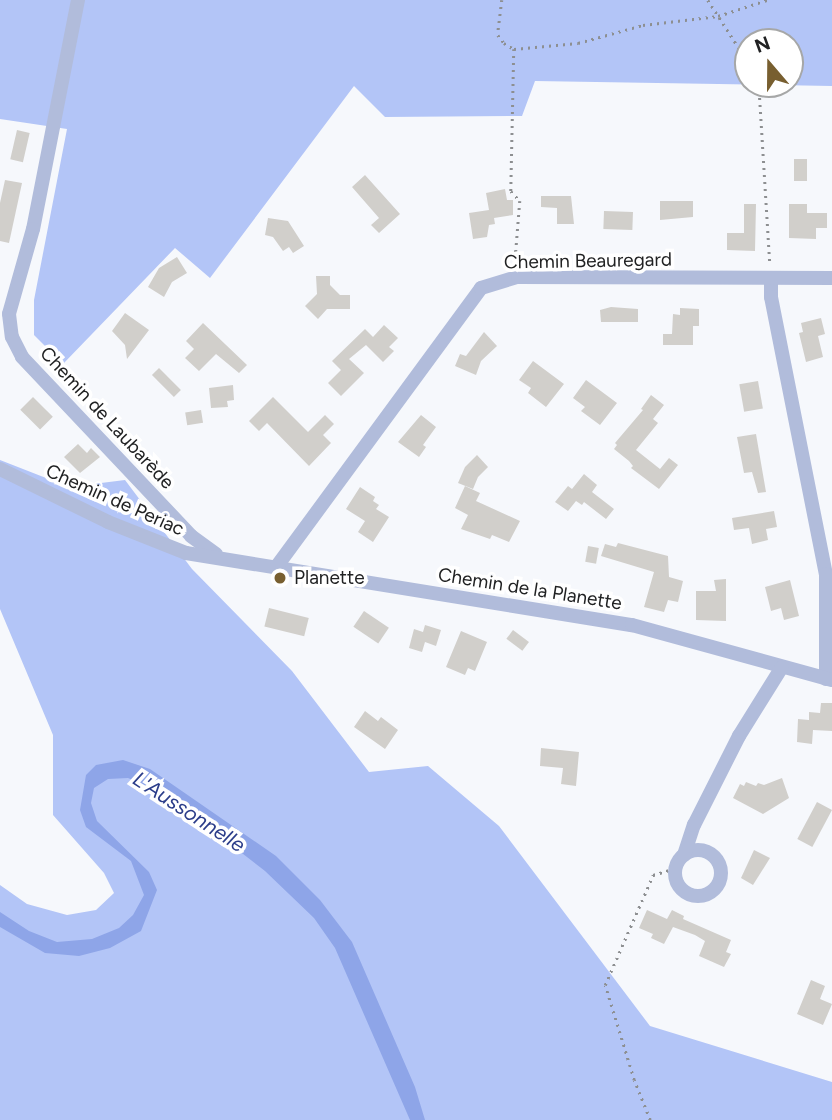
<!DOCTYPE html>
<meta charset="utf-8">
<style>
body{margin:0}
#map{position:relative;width:832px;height:1120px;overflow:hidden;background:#f6f8fc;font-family:Figtree,sans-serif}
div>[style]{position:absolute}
.green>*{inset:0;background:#b3c5f7}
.water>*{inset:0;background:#8ea5e8}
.building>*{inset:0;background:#d1cfcb;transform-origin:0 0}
.path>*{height:2.5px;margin-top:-1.25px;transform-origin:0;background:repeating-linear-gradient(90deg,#8d8f91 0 2px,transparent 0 7px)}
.minor>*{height:14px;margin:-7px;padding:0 7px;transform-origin:7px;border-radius:7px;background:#b1bcdb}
.minor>.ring{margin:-7px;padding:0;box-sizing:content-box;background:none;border:14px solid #b1bcdb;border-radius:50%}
.dots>*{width:19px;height:19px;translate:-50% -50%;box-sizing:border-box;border:4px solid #fff;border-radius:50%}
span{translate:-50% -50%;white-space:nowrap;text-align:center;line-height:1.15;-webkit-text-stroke:7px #fff;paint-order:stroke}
.street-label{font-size:19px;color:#212223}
.poi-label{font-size:19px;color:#212223}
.left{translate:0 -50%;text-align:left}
.water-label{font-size:21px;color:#2b3d8a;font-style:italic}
.north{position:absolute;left:734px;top:28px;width:70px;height:70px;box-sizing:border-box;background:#fff;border:2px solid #a6a7a7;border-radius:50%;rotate:340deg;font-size:19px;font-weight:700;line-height:28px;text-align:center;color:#212223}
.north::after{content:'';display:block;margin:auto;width:24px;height:32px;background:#785f30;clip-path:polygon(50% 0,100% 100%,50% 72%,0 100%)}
</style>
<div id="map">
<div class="green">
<div style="clip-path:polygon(evenodd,0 0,832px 0,832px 86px,535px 81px,522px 116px,385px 117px,354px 86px,210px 278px,175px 248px,63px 364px,34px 335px,34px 300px,67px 129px,0 119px,0 0,748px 42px,790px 42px,790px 84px,748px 84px,748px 42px)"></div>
<div style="clip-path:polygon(0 460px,69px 487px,125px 480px,192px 569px,292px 671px,369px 772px,428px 766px,499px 826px,650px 1026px,832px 1082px,832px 1120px,0 1120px,0 885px,27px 904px,67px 915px,96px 910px,114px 893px,104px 873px,53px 815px,53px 735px,0 609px)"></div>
</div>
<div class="water">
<div style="clip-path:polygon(123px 760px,150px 769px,276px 856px,320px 900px,352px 942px,415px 1087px,425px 1120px,410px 1120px,335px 948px,314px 918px,265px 871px,167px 795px,128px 778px,108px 779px,94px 788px,91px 803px,97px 821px,149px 872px,157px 890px,141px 931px,110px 948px,79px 956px,45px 953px,0 927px,0 912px,29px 931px,57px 942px,92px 939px,119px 928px,133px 915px,144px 895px,131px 861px,86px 827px,80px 810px,86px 775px,96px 765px)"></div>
</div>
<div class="building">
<div style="left:17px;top:130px;width:13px;height:30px;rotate:13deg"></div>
<div style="left:794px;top:159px;width:13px;height:22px"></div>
<div style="clip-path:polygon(365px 175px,400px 214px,379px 233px,371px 225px,379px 218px,352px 187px)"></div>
<div style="clip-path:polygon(5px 180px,22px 183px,9px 243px,0 241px,0 203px)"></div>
<div style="clip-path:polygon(505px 189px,507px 200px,513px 200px,513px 215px,494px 218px,495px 224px,489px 225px,487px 237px,473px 239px,469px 213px,489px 210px,486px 193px)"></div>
<div style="clip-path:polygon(541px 196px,571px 196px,574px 224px,557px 224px,557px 208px,541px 207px)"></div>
<div style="clip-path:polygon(660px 201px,693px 201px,693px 217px,660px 220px)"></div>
<div style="clip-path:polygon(744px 204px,756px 204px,755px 251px,727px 250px,727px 233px,744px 233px)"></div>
<div style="clip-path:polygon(789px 204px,807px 204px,807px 213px,827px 213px,827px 228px,816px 228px,816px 239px,789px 238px)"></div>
<div style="left:604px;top:211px;width:29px;height:18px;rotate:2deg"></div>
<div style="clip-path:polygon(268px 218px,288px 221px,304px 246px,293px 253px,289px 247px,283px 251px,273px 237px,265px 235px)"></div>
<div style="clip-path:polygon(177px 257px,187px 273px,172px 282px,164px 297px,148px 287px,159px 268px)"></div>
<div style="clip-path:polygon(316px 276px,330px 276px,330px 285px,340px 295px,350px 295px,350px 309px,327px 309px,318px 319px,305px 306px,317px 294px)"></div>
<div style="clip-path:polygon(611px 307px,638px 309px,638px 322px,601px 322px,600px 310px)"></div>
<div style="clip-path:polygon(680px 308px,699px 309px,699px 326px,693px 326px,693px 345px,663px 345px,663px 334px,672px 334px,673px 314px,680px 315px)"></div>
<div style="clip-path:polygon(125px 313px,149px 330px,127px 359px,125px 345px,112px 331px)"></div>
<div style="clip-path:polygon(821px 318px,825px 334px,818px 336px,823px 357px,806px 362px,799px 333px,803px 332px,801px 323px)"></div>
<div style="clip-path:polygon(203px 323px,247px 365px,239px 373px,216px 354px,199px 371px,185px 358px,194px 349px,186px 341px)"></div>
<div style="clip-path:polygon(384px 325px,398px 338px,389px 347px,394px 351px,383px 362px,366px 345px,349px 359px,364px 373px,341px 396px,328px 383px,341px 370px,332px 361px,365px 329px,373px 337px)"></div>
<div style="clip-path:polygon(484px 332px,497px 346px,481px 361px,476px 375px,455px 366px,460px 354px,466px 356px)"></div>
<div style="clip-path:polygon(533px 361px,564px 384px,546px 407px,528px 393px,531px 388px,519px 380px)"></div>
<div style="left:159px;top:368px;width:31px;height:10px;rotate:45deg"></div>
<div style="clip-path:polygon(586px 380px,617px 403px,600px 425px,581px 411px,585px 407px,573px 398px)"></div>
<div style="left:758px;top:381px;width:28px;height:19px;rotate:80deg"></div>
<div style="clip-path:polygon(233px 385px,234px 400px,227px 401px,228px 407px,211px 408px,209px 388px)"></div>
<div style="clip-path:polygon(651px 395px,664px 405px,653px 419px,658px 423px,636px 450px,660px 469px,669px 458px,678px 465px,659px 489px,631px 468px,633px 466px,629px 461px,614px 449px,617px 445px,615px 443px,643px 410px,641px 409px)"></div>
<div style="left:33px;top:397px;width:28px;height:18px;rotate:45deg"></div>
<div style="clip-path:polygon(273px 397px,308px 432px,325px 415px,334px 424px,323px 435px,331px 443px,309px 466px,267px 423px,259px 431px,249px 421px)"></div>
<div style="left:201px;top:410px;width:13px;height:16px;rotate:81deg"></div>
<div style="clip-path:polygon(421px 415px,436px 427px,423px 445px,426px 447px,419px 457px,398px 442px)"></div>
<div style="clip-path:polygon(756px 434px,766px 492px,758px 493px,752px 472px,744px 473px,737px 437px)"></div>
<div style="clip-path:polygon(78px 444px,87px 453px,91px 448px,100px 457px,80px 473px,64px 457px)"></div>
<div style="clip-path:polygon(477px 455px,488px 467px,478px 477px,473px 489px,458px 483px,465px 467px)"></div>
<div style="clip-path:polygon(584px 474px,597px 485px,592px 492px,614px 509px,606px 519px,584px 502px,582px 505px,576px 501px,568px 511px,555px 502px,568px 486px,572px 489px)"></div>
<div style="clip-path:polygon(465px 486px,480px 493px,476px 501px,520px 521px,509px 542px,492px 535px,490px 539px,461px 529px,468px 515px,455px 508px)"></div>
<div style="clip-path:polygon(360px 487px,375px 497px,373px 501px,379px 505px,376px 509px,389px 517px,373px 542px,358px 532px,365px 521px,346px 509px)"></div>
<div style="clip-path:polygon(774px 511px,777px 527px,766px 529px,768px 540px,752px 544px,749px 528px,734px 530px,732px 518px)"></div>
<div style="clip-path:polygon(618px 543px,668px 556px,669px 577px,683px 581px,678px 602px,668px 600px,664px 612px,644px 607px,654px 572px,601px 556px,605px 544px,616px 547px)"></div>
<div style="left:588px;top:546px;width:11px;height:16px;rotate:10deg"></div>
<div style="clip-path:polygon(726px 579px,726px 621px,696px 620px,696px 591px,716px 591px,714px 580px)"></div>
<div style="clip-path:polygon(790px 580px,799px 616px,784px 620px,781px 608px,771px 611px,765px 587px)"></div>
<div style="left:269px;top:608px;width:41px;height:19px;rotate:14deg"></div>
<div style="left:364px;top:611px;width:30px;height:19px;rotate:34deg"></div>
<div style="clip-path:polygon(425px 625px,441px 630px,436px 646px,425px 642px,422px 652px,409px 648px,414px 629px,423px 632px)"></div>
<div style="left:513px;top:630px;width:20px;height:11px;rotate:37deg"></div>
<div style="clip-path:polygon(461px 631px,487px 642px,475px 671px,468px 668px,465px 675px,446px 667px)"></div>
<div style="clip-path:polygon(821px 703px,832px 703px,832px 731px,813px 730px,812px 744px,797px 742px,798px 719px,809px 720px,809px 712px,820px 713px)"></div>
<div style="clip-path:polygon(365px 711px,378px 721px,381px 717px,398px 730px,385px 749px,354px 727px)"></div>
<div style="clip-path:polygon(541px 748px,579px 752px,576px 786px,561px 784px,563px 768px,540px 766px)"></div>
<div style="clip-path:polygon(782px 778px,789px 798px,763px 814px,733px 798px,740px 784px,744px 786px,746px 782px,756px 786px,758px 783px,764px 785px)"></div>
<div style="left:817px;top:802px;width:17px;height:42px;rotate:28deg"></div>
<div style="clip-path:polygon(754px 850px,770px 858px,753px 885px,741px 878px)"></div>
<div style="clip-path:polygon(647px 910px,667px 919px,672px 910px,684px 916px,683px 919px,731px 940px,726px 952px,731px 954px,724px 967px,699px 956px,705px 941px,695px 935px,673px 927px,664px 944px,651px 938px,653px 934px,639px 928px)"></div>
<div style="clip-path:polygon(811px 980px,825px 986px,820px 999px,832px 1004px,823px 1025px,797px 1014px)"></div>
</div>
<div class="path">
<div style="left:502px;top:0;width:35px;rotate:97deg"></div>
<div style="left:498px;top:35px;width:10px;rotate:53deg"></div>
<div style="left:504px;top:43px;width:12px;rotate:31deg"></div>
<div style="left:514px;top:49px;width:64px;rotate:-5.4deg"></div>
<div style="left:578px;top:43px;width:67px;rotate:-15.5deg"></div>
<div style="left:643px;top:25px;width:76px;rotate:-6.8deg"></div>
<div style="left:718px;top:16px;width:52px;rotate:-18.1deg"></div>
<div style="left:708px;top:0;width:74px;rotate:57.2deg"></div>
<div style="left:514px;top:49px;width:142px;rotate:91.2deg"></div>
<div style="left:511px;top:191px;width:13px;rotate:48deg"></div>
<div style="left:520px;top:201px;width:62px;rotate:94.6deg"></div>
<div style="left:759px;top:84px;width:182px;rotate:86.5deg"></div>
<div style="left:650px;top:1120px;width:43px;rotate:-111.8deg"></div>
<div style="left:634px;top:1080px;width:99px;rotate:-107deg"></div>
<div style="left:605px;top:985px;width:120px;rotate:-66.4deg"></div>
<div style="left:653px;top:875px;width:24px;rotate:-17deg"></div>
</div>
<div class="minor">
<div style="left:78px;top:0;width:233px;rotate:101.1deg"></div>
<div style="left:33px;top:229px;width:88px;rotate:105.8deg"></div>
<div style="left:9px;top:314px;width:23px;rotate:83deg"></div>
<div style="left:12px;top:337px;width:22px;rotate:63deg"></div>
<div style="left:22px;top:357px;width:246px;rotate:46.6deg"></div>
<div style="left:191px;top:536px;width:31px;rotate:36deg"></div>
<div style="left:771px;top:278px;width:19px;rotate:90deg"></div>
<div style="left:771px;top:297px;width:282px;rotate:78.8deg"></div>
<div style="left:826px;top:574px;width:105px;rotate:90deg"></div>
<div style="left:0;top:469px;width:120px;rotate:26.1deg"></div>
<div style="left:108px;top:522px;width:84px;rotate:21.7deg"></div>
<div style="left:186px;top:553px;width:452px;rotate:9.2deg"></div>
<div style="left:632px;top:625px;width:207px;rotate:15.4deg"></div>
<div style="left:277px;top:566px;width:345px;rotate:-53.7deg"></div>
<div style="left:481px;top:288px;width:39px;rotate:-17deg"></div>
<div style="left:518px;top:277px;width:314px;rotate:0.2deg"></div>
<div class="ring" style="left:675px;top:850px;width:32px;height:32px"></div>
<div style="left:684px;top:855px;width:32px;rotate:-72deg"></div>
<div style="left:694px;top:825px;width:100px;rotate:-63.2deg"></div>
<div style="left:739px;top:736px;width:81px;rotate:-58.1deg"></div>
</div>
<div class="dots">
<div style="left:280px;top:578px;background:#785f30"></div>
</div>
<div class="street-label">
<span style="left:588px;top:261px;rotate:-1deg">Chemin Beauregard</span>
<span style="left:107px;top:418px;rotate:47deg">Chemin de Laubarède</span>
<span style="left:115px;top:500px;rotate:24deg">Chemin de Periac</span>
<span style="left:530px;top:589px;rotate:9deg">Chemin de la Planette</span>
</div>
<div class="poi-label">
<span class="left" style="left:294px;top:578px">Planette</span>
</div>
<div class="water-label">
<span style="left:189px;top:812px;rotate:33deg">L'Aussonnelle</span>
</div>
<div class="north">N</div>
</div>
